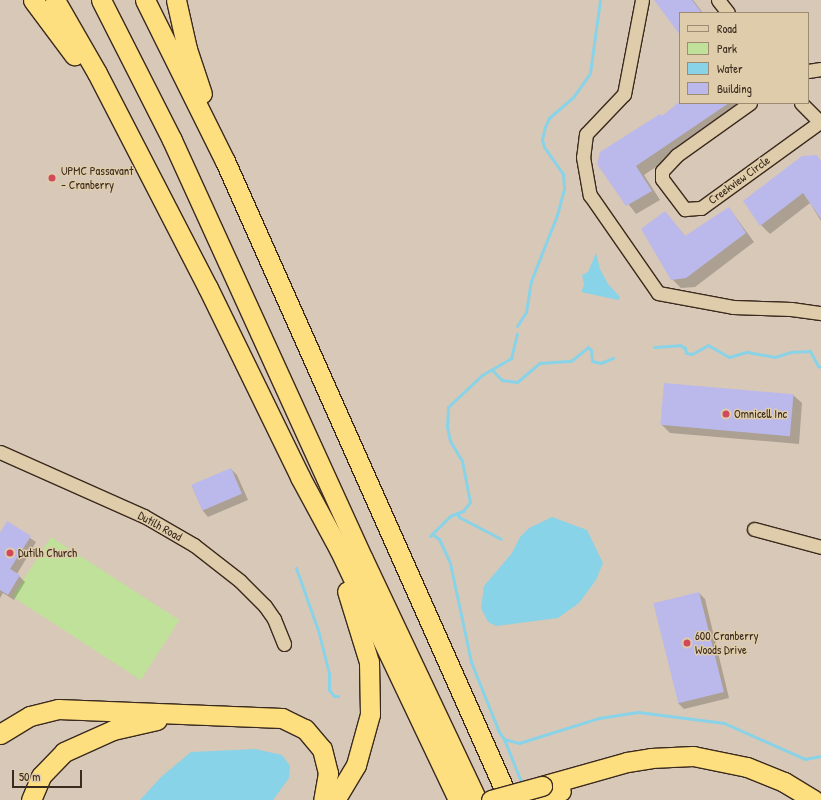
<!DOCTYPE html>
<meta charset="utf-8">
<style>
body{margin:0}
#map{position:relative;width:821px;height:800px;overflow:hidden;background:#d8c8b7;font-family:"Patrick Hand",sans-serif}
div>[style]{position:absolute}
.green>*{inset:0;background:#bfe19a;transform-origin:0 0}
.water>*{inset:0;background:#88d3e8}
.shadow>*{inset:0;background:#0003}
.stream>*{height:3px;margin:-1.5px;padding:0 1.5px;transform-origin:1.5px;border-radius:1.5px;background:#88d3e8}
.building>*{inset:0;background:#bbb9eb;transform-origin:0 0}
.roads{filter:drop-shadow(1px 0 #3b2a1e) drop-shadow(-1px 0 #3b2a1e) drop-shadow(0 1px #3b2a1e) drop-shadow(0 -1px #3b2a1e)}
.minor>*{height:13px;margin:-6.5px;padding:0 6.5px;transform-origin:6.5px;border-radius:6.5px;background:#dfccaa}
.highway>*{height:19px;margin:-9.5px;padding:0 9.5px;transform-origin:9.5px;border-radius:9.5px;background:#fddf80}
.bridges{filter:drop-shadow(1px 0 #3b2a1e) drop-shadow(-1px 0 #3b2a1e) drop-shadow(0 1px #3b2a1e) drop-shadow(0 -1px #3b2a1e)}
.highway-bridge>*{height:19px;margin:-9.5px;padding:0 9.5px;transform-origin:9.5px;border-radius:9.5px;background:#fddf80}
.dots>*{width:11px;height:11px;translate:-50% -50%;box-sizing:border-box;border:2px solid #dfccaa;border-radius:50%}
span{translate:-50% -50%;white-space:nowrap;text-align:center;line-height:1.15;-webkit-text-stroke:3px #dfccaa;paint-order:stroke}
.poi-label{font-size:12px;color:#3b2a1e}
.left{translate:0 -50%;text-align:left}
.street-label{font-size:12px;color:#3b2a1e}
.legend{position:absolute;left:679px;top:12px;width:130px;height:92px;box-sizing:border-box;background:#dfccaa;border:1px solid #9d8b72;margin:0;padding:5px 7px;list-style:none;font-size:12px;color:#3b2a1e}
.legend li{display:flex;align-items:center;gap:8px;height:20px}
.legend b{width:20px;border:1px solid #9d8b72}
.scale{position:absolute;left:12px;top:770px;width:70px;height:18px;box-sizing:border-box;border:2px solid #3b2a1e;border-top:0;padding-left:5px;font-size:12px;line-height:14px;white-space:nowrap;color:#3b2a1e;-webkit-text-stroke:3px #dfccaa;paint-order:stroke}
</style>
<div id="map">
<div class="green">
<div style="left:51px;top:537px;width:153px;height:71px;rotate:33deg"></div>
</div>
<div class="water">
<div style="clip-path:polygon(596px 253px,600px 269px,608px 284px,620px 297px,618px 300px,581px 292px,584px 285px,582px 275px,588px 272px)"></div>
<div style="clip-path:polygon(552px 517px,587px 530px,603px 563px,596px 580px,579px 603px,558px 618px,496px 626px,488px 622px,481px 608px,484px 586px,512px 553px,520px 537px,529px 528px)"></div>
<div style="clip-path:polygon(255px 749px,282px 755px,290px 766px,289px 778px,273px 800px,140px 800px,161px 777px,191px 752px)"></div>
</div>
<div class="shadow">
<div style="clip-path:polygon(657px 0,693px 0,703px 13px,680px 13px,680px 34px)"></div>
<div style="clip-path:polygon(680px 103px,750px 103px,644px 175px,660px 200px,636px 214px,598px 164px)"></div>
<div style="clip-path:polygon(816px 156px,821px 161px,821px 221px,810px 203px,770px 234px,761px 225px)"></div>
<div style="clip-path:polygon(729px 208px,754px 242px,695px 287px,681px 288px,672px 279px,665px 212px,686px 237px)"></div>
<div style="clip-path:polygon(793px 395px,802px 403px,799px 444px,670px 433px,661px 424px)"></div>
<div style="clip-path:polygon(231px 469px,237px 475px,248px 500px,208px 517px,203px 511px,192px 486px)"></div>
<div style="clip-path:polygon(8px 523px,36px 542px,17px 574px,25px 582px,14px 600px,3px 593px,0 598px,0 535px)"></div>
<div style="clip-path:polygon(699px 593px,705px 599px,729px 698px,684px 709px,678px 703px)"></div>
</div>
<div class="stream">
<div style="left:517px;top:326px;width:17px;rotate:-57deg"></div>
<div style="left:526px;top:312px;width:31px;rotate:-81deg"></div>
<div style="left:531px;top:281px;width:71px;rotate:-68.5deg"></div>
<div style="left:557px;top:215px;width:28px;rotate:-75deg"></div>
<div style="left:564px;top:188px;width:14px;rotate:-94deg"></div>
<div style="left:563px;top:174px;width:33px;rotate:-125deg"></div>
<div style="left:544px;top:147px;width:8px;rotate:-104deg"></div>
<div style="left:542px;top:139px;width:12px;rotate:-76deg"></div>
<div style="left:545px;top:127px;width:10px;rotate:-66deg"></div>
<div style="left:549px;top:118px;width:33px;rotate:-41deg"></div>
<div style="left:574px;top:96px;width:28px;rotate:-55deg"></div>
<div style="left:590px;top:73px;width:74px;rotate:-82.2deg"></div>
<div style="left:654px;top:347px;width:26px;rotate:-4deg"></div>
<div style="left:680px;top:345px;width:6px;rotate:31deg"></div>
<div style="left:685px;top:348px;width:5px;rotate:79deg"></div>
<div style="left:686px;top:353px;width:6px;rotate:9deg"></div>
<div style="left:692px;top:354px;width:18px;rotate:-29deg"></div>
<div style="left:708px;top:345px;width:24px;rotate:30deg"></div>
<div style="left:729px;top:357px;width:19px;rotate:-16deg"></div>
<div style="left:747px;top:352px;width:28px;rotate:10deg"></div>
<div style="left:775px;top:357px;width:16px;rotate:-18deg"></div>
<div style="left:790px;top:352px;width:20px;rotate:-3deg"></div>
<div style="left:810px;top:351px;width:17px;rotate:62deg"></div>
<div style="left:818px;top:366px;width:3px;rotate:18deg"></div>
<div style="left:493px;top:371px;width:13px;rotate:45deg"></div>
<div style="left:502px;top:380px;width:15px;rotate:8deg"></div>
<div style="left:517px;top:382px;width:30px;rotate:-40deg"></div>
<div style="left:540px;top:363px;width:31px;rotate:-4deg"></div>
<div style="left:571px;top:361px;width:22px;rotate:-39deg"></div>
<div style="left:588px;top:347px;width:4px;rotate:45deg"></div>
<div style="left:591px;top:350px;width:11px;rotate:85deg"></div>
<div style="left:592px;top:361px;width:9px;rotate:13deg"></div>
<div style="left:601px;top:363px;width:13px;rotate:-23deg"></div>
<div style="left:457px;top:513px;width:4px;rotate:63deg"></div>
<div style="left:459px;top:517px;width:47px;rotate:27.6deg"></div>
<div style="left:432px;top:534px;width:9px;rotate:36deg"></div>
<div style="left:439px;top:539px;width:26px;rotate:65deg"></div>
<div style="left:450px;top:563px;width:101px;rotate:78deg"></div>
<div style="left:471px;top:662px;width:75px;rotate:68.2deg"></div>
<div style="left:499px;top:732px;width:9px;rotate:54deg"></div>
<div style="left:504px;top:739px;width:16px;rotate:15deg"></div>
<div style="left:519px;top:743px;width:84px;rotate:-17.4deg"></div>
<div style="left:599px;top:718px;width:39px;rotate:-9deg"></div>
<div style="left:638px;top:712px;width:87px;rotate:7.3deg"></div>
<div style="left:724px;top:723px;width:89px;rotate:24deg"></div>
<div style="left:805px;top:759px;width:16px;rotate:-11deg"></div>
<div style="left:430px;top:536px;width:28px;rotate:-45deg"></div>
<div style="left:450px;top:516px;width:14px;rotate:-21deg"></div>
<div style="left:463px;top:511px;width:11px;rotate:-52deg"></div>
<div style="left:470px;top:502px;width:42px;rotate:-101deg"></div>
<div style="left:462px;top:461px;width:23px;rotate:-121deg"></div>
<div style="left:450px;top:441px;width:14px;rotate:-102deg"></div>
<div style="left:447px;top:427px;width:20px;rotate:-87deg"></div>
<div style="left:448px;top:407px;width:47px;rotate:-43.3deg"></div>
<div style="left:482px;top:375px;width:34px;rotate:-30deg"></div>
<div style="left:511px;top:358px;width:25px;rotate:-76deg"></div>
<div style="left:296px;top:568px;width:66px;rotate:70.5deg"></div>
<div style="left:318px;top:630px;width:44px;rotate:75.7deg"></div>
<div style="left:329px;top:673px;width:17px;rotate:90deg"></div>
<div style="left:329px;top:690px;width:8px;rotate:50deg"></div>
<div style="left:334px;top:696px;width:4px"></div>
<div style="left:504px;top:739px;width:48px;rotate:68.2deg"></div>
</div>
<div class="building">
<div style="clip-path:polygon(654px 0,692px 0,702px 13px,680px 13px,680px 35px)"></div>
<div style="clip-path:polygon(678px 103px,729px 103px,636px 166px,652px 191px,626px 206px,597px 164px,600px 152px,660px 114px,662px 116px)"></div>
<div style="clip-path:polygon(817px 155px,821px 161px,821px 219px,803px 193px,760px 226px,743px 201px,802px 156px)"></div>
<div style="clip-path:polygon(729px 207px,746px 233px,686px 278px,671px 280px,641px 229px,665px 211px,685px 236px)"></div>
<div style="left:664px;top:383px;width:130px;height:42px;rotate:5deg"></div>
<div style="left:231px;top:468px;width:28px;height:43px;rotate:67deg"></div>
<div style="clip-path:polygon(7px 521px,31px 536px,10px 569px,20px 575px,8px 595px,0 590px,0 533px)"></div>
<div style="left:699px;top:592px;width:103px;height:47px;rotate:76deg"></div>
</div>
<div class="roads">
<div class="minor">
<div style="left:642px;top:0;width:96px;rotate:100.8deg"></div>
<div style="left:624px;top:94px;width:55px;rotate:133.5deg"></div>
<div style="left:586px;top:134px;width:23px;rotate:97deg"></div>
<div style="left:583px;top:157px;width:39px;rotate:80deg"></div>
<div style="left:590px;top:195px;width:119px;rotate:55.2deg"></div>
<div style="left:658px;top:293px;width:76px;rotate:10.6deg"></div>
<div style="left:733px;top:307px;width:58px;rotate:2deg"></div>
<div style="left:791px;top:309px;width:30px;rotate:8deg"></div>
<div style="left:718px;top:0;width:16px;rotate:52deg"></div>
<div style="left:808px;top:71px;width:13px;rotate:-9deg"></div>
<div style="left:750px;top:103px;width:90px;rotate:144.5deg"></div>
<div style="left:677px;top:155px;width:22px;rotate:133deg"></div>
<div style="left:662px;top:171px;width:8px;rotate:90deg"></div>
<div style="left:662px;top:179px;width:38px;rotate:53deg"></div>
<div style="left:685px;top:209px;width:16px;rotate:-4deg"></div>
<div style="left:701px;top:208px;width:148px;rotate:-35.9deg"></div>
<div style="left:801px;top:103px;width:28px;rotate:45deg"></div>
<div style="left:0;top:452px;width:158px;rotate:24deg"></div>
<div style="left:144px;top:516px;width:58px;rotate:30.1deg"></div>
<div style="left:194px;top:545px;width:58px;rotate:38deg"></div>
<div style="left:240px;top:581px;width:35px;rotate:45deg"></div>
<div style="left:265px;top:606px;width:16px;rotate:55deg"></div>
<div style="left:274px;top:619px;width:27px;rotate:68deg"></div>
<div style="left:754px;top:529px;width:69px;rotate:15deg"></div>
</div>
<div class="highway">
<div style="left:33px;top:0;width:69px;rotate:53.3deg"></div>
<div style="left:55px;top:0;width:84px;rotate:60.1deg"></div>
<div style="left:97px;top:73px;width:242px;rotate:62.7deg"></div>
<div style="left:208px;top:288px;width:210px;rotate:64deg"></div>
<div style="left:300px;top:477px;width:82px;rotate:61.6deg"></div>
<div style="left:339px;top:549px;width:278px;rotate:64.6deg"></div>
<div style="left:101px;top:0;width:157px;rotate:63.1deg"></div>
<div style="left:172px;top:140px;width:460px;rotate:65.5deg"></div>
<div style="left:363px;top:559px;width:267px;rotate:64.7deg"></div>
<div style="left:145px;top:0;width:180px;rotate:63.6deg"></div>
<div style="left:225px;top:161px;width:699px;rotate:66.04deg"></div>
<div style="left:176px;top:0;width:50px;rotate:77.3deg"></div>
<div style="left:187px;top:49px;width:47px;rotate:71.6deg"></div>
<div style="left:0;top:734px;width:35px;rotate:-31deg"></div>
<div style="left:30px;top:716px;width:29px;rotate:-14deg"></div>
<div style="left:58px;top:709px;width:224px;rotate:2.3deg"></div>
<div style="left:282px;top:718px;width:25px;rotate:26deg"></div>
<div style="left:305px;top:729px;width:26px;rotate:50deg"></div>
<div style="left:322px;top:749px;width:25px;rotate:76deg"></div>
<div style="left:328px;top:773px;width:27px;rotate:100deg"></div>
<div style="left:542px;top:786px;width:88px;rotate:-15.8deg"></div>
<div style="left:627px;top:762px;width:24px;rotate:-9deg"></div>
<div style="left:651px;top:758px;width:42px;rotate:-2.7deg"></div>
<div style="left:693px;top:756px;width:55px;rotate:11.5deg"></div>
<div style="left:747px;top:767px;width:40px;rotate:22deg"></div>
<div style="left:784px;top:782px;width:35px;rotate:31deg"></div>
<div style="left:31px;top:800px;width:26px;rotate:-67deg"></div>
<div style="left:41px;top:776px;width:33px;rotate:-46deg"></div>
<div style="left:64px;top:752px;width:54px;rotate:-24.2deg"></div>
<div style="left:113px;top:730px;width:45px;rotate:-12.8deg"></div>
<div style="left:335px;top:800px;width:41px;rotate:-59deg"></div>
<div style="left:356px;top:765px;width:53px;rotate:-74.6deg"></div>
<div style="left:370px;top:714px;width:52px;rotate:-91.1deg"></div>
<div style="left:369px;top:662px;width:74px;rotate:-107.2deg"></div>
<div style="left:530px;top:800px;width:32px;rotate:-16deg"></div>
</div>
</div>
<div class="bridges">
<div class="highway-bridge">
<div style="left:491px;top:800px;width:53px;rotate:-15.4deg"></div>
</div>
</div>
<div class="dots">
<div style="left:52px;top:178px;background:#d1495b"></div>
<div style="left:726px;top:414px;background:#d1495b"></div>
<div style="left:10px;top:553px;background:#d1495b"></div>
<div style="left:687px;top:643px;background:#d1495b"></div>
</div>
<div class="poi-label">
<span class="left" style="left:61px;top:178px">UPMC Passavant<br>– Cranberry</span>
<span class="left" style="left:734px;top:414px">Omnicell Inc</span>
<span class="left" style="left:18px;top:553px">Dutilh Church</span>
<span class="left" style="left:695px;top:643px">600 Cranberry<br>Woods Drive</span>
</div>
<div class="street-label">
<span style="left:739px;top:180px;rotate:-36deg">Creekview Circle</span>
<span style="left:160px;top:526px;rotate:29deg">Dutilh Road</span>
</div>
<ul class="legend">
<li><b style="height:5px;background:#dfccaa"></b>Road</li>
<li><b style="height:11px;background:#bfe19a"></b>Park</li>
<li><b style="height:11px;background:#88d3e8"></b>Water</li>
<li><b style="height:11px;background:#bbb9eb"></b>Building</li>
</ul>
<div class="scale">50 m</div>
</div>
